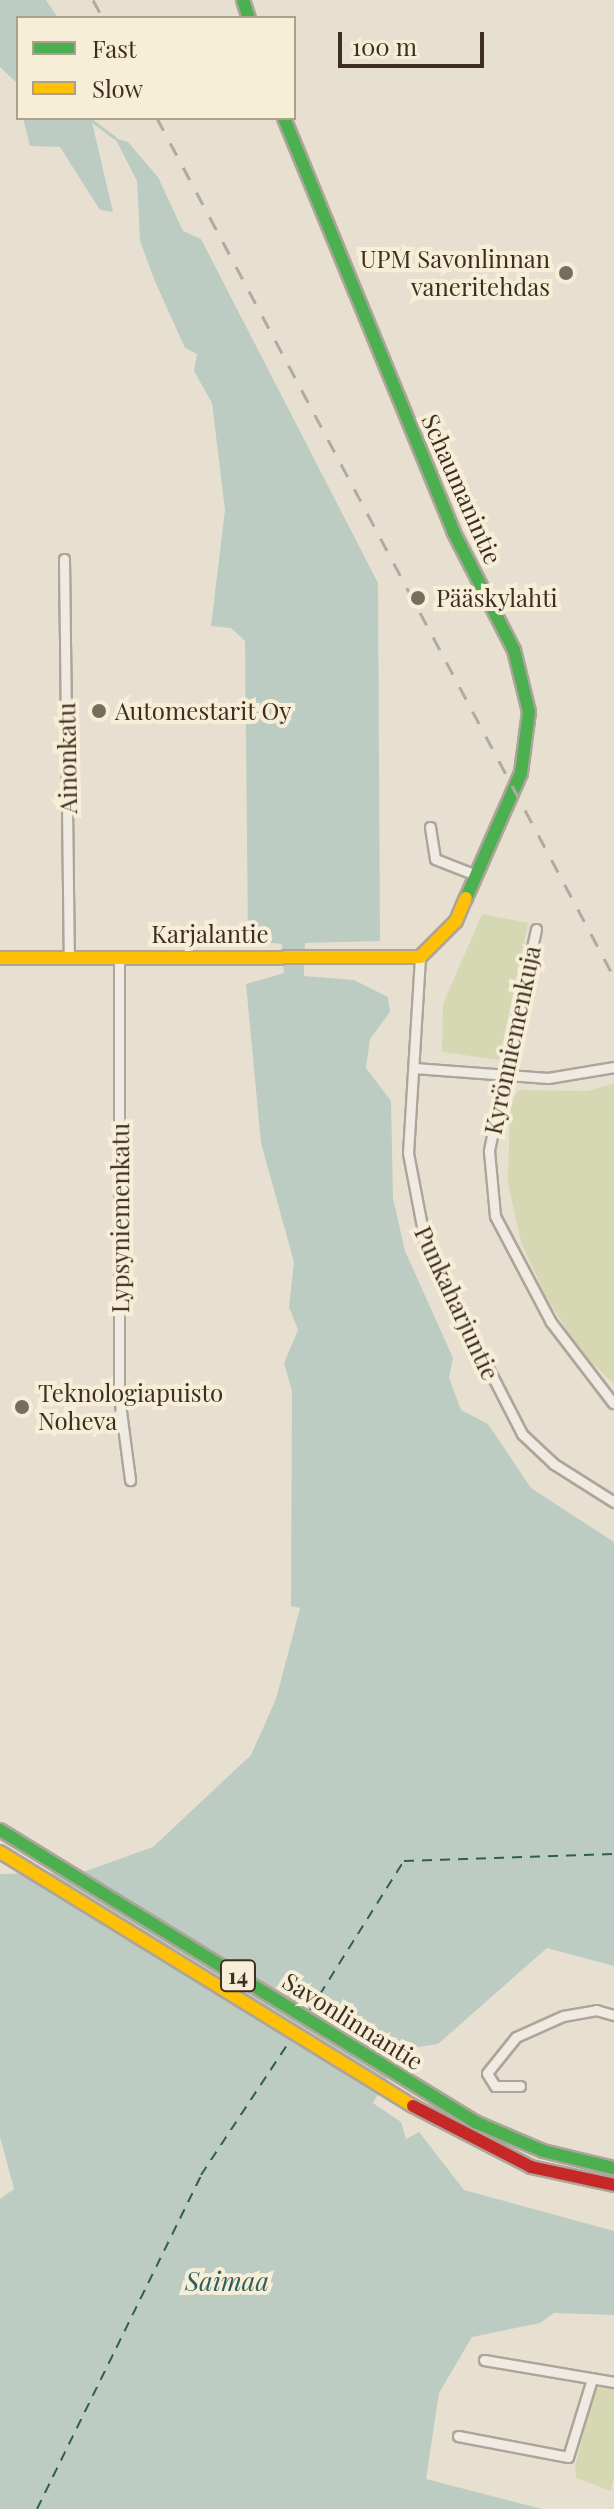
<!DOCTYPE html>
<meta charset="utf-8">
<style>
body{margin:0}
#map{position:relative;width:614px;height:2509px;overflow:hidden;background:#e7e0d1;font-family:"Playfair Display",serif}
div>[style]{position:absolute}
.green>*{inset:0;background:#d6d7b3}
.water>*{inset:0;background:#bcccc2}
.stream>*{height:3px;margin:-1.5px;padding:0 1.5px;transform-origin:1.5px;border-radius:1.5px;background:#bcccc2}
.ferry>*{height:2px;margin-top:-1px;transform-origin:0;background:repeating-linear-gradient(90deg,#2f5d5a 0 10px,transparent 0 18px)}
.roads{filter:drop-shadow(2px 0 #ada599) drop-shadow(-2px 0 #ada599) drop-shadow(0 2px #ada599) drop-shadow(0 -2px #ada599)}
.street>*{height:9px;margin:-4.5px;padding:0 4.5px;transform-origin:4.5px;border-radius:4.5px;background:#efebe3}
.fast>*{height:12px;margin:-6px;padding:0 6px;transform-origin:6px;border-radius:6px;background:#4caf50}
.slow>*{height:12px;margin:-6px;padding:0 6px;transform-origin:6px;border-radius:6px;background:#ffc107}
.jam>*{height:12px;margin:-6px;padding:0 6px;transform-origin:6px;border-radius:6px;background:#c62828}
.rail>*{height:3px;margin-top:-1.5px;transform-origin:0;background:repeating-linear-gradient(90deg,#afaaa2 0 14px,transparent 0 28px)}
.dots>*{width:22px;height:22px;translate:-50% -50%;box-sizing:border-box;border:4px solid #f7eed8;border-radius:50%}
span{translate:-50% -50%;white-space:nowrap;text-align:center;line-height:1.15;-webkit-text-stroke:8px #f7eed8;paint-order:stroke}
.shield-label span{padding:2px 6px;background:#f7eed8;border:2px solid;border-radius:6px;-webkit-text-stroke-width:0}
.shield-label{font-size:22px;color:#3d2e20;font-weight:700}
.poi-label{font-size:24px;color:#3d2e20}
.right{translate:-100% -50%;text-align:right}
.left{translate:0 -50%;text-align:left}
.street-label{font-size:24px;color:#3d2e20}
.water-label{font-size:26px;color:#2f5d5a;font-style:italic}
.legend{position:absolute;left:16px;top:16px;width:280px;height:104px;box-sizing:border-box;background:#f7eed8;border:2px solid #ada18e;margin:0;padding:10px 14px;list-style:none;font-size:24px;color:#3d2e20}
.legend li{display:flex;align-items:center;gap:16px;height:40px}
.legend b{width:40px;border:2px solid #ada18e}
.scale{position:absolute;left:338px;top:32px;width:146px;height:36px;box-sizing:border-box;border:4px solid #3d2e20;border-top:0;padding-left:10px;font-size:24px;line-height:28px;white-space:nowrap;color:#3d2e20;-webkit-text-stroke:6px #f7eed8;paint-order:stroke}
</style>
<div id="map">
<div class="green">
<div style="clip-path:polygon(482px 914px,528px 923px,499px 1060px,442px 1052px,443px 1004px)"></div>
<div style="clip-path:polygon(614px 1083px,614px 1384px,581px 1353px,545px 1295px,521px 1242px,508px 1183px,510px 1103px,519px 1090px,588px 1091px)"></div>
<div style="clip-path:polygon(614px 2384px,614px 2477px,611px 2491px,576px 2478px,575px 2467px,595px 2387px)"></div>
</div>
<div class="water">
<div style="clip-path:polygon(0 0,46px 0,58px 18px,18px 18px,18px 84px,0 67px)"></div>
<div style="clip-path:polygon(23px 118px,91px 118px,113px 212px,100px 210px,60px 147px,30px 146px)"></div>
<div style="clip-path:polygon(115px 138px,128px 142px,158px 177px,183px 231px,201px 239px,378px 583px,380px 941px,305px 943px,304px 976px,354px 980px,388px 997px,390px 1012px,370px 1039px,366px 1068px,391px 1101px,393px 1198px,405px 1251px,453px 1358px,449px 1378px,461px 1410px,488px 1424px,531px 1488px,614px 1542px,614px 1966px,547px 1948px,438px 2044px,412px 2048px,398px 2059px,373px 2103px,401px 2122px,406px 2139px,419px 2132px,464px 2190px,614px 2231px,614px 2315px,554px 2313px,540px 2323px,472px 2337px,439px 2393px,426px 2479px,542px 2509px,0 2509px,0 2199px,14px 2189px,0 2137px,0 1874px,83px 1872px,153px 1847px,251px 1755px,276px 1699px,300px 1608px,291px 1606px,292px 1391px,284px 1363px,298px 1330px,289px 1307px,294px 1262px,261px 1143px,246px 984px,284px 973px,282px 944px,248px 941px,245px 641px,231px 628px,211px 626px,225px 510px,212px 403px,194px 371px,197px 354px,185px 348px,154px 279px,140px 241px,137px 181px)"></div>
</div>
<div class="stream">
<div style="left:91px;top:120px;width:30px;rotate:37deg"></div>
</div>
<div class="ferry">
<div style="left:310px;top:2010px;width:176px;rotate:-57.8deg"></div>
<div style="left:404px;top:1861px;width:210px;rotate:-1.9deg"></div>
<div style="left:37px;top:2509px;width:372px;rotate:-63.8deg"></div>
<div style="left:201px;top:2175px;width:163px;rotate:-56.5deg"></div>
</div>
<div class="roads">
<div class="street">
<div style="left:64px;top:559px;width:397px;rotate:89.3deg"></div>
<div style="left:430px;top:827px;width:32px;rotate:81deg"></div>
<div style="left:435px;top:859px;width:44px;rotate:21.3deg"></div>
<div style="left:536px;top:929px;width:227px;rotate:102deg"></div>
<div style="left:489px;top:1151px;width:65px;rotate:84.7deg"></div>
<div style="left:495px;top:1216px;width:120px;rotate:62.2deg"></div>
<div style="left:551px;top:1322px;width:102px;rotate:52.6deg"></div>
<div style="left:119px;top:956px;width:440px;rotate:90deg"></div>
<div style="left:119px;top:1396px;width:85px;rotate:82.5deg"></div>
<div style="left:420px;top:957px;width:196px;rotate:93.5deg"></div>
<div style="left:408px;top:1153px;width:96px;rotate:79.2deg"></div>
<div style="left:426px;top:1247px;width:210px;rotate:62.8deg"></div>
<div style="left:522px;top:1434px;width:44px;rotate:43.2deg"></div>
<div style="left:554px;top:1464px;width:71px;rotate:32.3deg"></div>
<div style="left:414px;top:1068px;width:134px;rotate:4.3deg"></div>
<div style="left:548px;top:1078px;width:67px;rotate:-9.5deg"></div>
<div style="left:520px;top:2086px;width:25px;rotate:180deg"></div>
<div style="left:495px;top:2086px;width:15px;rotate:-122deg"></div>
<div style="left:487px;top:2073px;width:46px;rotate:-51.1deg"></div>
<div style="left:516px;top:2037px;width:51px;rotate:-24.1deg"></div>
<div style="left:563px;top:2016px;width:34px;rotate:-10deg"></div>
<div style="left:596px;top:2010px;width:19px;rotate:16deg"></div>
<div style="left:484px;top:2360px;width:132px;rotate:9.6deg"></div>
<div style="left:458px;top:2436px;width:112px;rotate:10.8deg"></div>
<div style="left:568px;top:2457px;width:82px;rotate:-72.9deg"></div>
</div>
<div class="fast">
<div style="left:243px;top:0;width:19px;rotate:72deg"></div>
<div style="left:284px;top:118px;width:446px;rotate:67.7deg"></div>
<div style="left:453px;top:531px;width:134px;rotate:62.9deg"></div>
<div style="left:514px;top:650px;width:64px;rotate:76.4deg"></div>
<div style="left:529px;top:712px;width:62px;rotate:97.5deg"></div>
<div style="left:521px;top:773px;width:137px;rotate:113.7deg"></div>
<div style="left:0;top:1830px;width:558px;rotate:31.58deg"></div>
<div style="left:475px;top:2122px;width:74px;rotate:23.1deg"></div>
<div style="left:543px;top:2151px;width:73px;rotate:13.5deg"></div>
</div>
<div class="slow">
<div style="left:0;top:958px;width:420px;rotate:-0.1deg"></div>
<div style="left:420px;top:957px;width:51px;rotate:-45deg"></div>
<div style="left:456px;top:921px;width:25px;rotate:-67deg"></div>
<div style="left:0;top:1852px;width:485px;rotate:31.6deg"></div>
</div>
<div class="jam">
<div style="left:413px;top:2106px;width:133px;rotate:27.3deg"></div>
<div style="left:531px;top:2167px;width:85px;rotate:12.2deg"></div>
</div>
</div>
<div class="rail">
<div style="left:93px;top:0;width:21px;rotate:61deg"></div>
<div style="left:157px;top:118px;width:973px;rotate:61.99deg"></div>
</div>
<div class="dots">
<div style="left:566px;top:273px;background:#786c5e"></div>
<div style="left:418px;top:598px;background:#786c5e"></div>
<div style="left:99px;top:711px;background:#786c5e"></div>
<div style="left:22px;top:1407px;background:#786c5e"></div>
</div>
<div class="shield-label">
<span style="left:238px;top:1976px">14</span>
</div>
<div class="poi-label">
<span class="right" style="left:550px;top:273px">UPM Savonlinnan<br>vaneritehdas</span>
<span class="left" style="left:436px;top:598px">Pääskylahti</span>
<span class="left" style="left:115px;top:711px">Automestarit Oy</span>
<span class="left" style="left:38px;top:1407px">Teknologiapuisto<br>Noheva</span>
</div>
<div class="street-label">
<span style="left:462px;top:489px;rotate:66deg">Schaumanintie</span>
<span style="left:67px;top:758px;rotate:-91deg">Ainonkatu</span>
<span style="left:210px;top:934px">Karjalantie</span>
<span style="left:512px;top:1040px;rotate:-78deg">Kyrönniemenkuja</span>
<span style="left:120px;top:1218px;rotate:-90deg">Lypsyniemenkatu</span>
<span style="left:457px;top:1303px;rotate:65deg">Punkaharjuntie</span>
<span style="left:353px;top:2021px;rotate:32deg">Savonlinnantie</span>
</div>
<div class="water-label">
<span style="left:227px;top:2281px">Saimaa</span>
</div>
<ul class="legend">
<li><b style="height:10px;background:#4caf50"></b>Fast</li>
<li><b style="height:10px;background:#ffc107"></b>Slow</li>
</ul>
<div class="scale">100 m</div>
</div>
